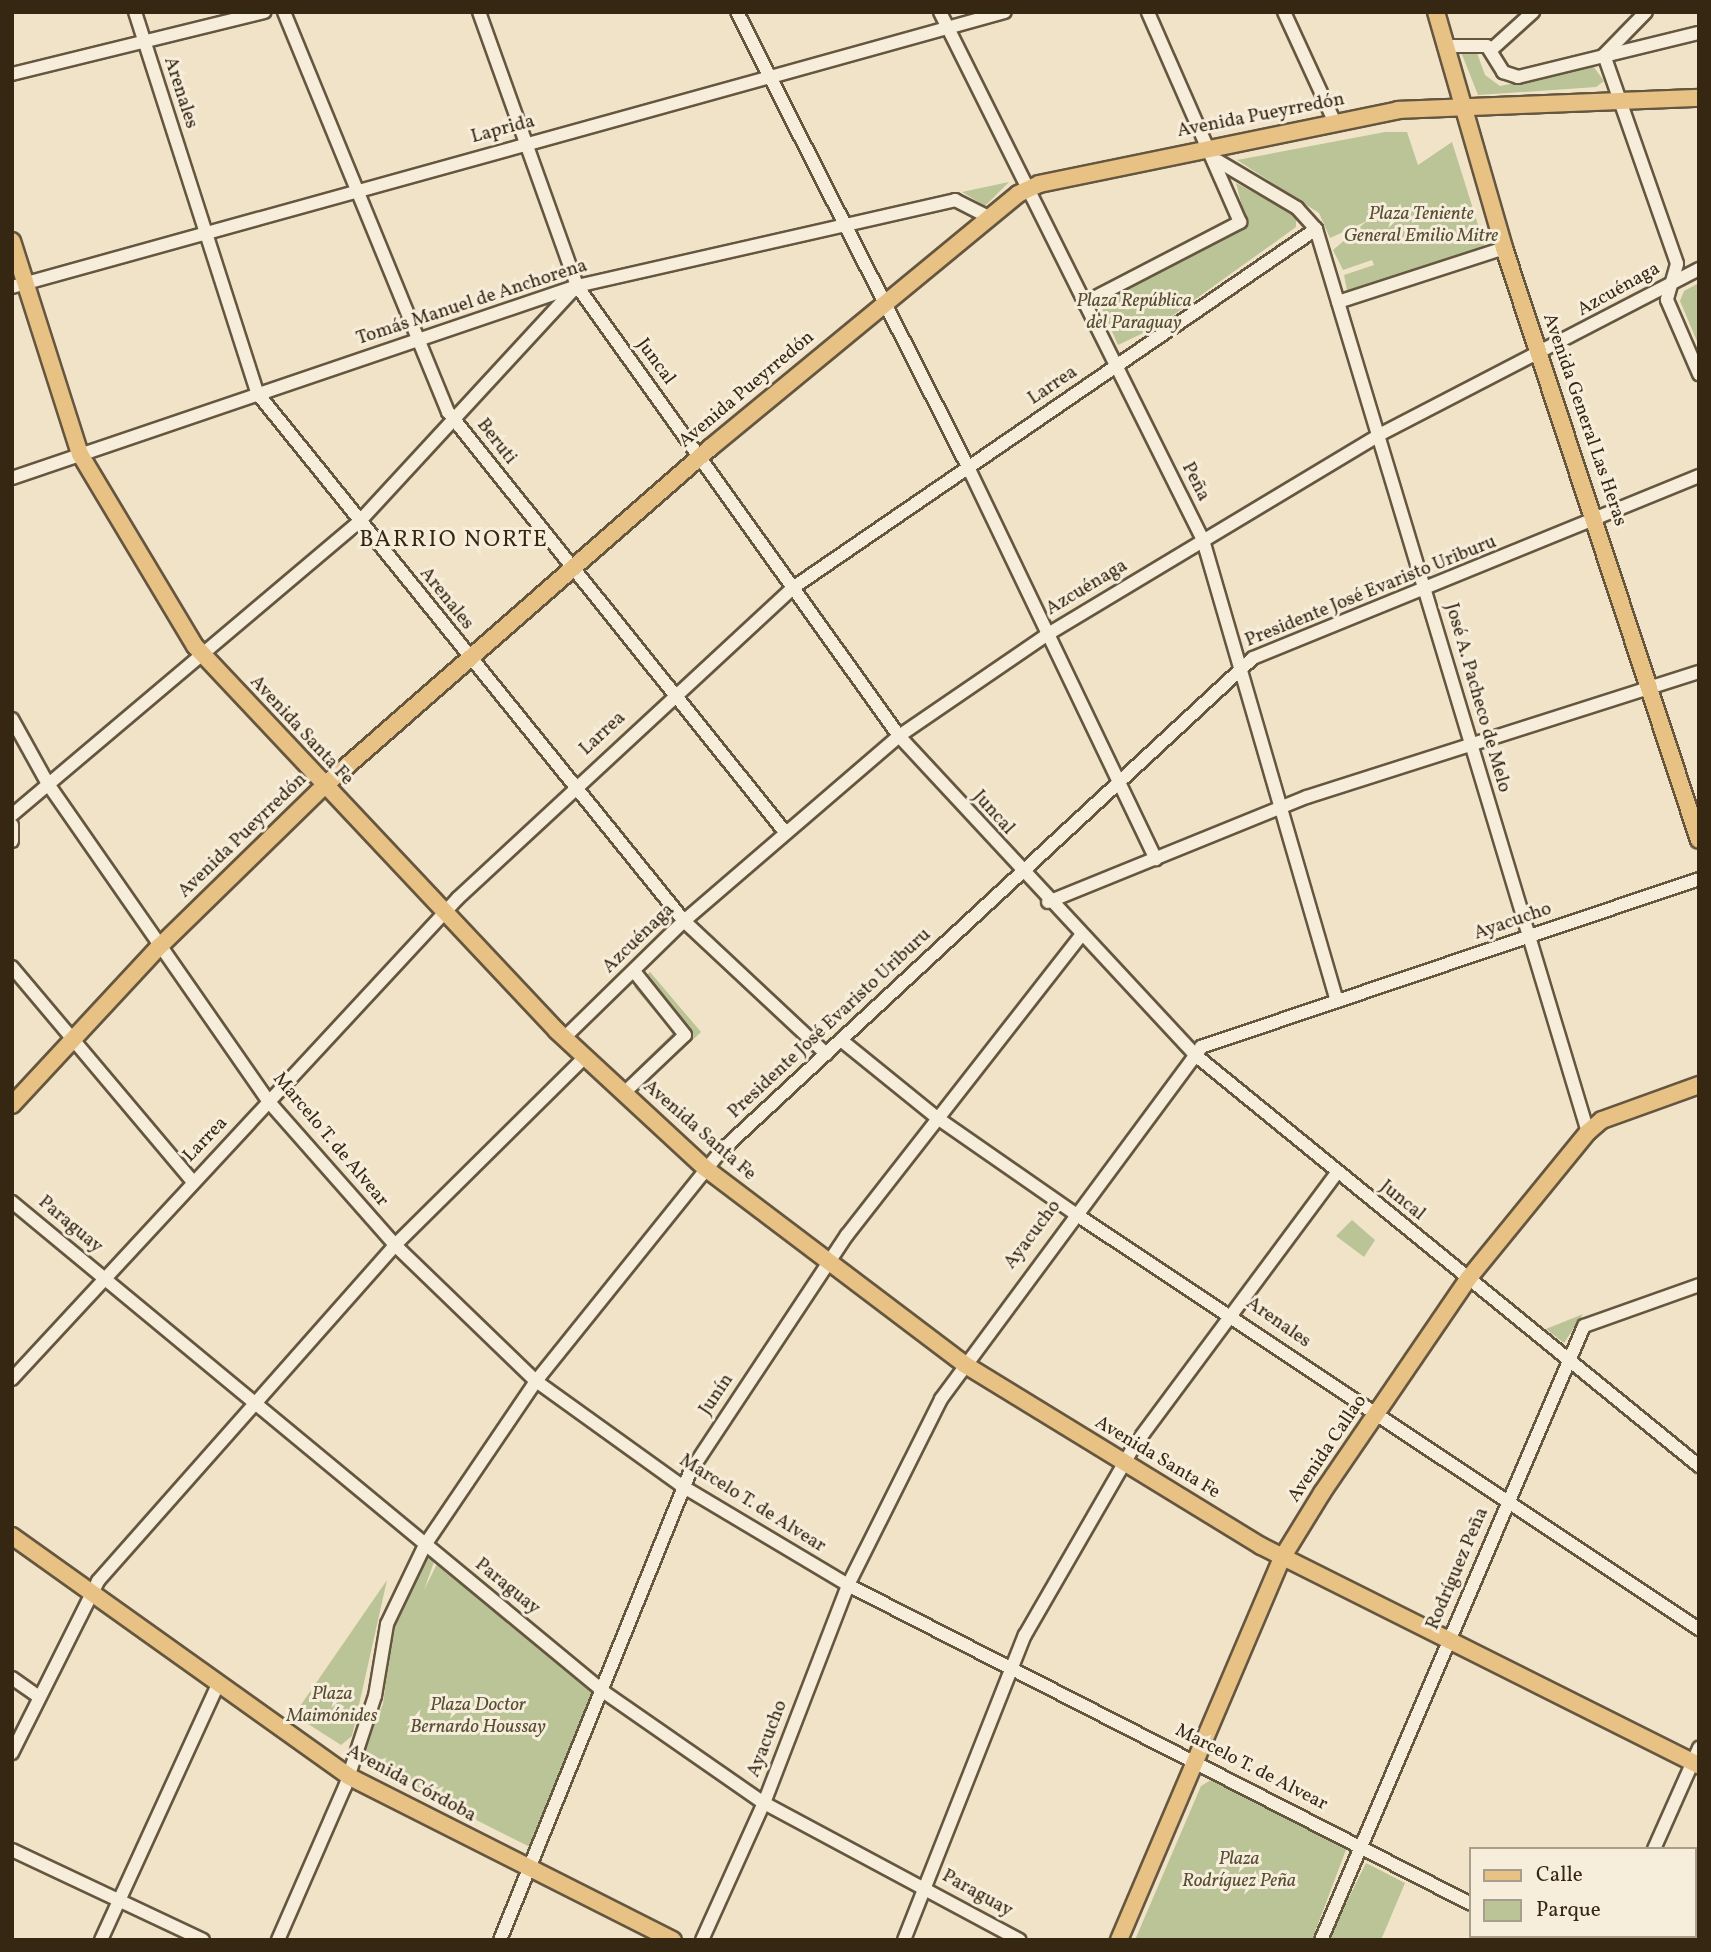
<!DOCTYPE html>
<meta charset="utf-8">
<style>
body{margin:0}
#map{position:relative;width:1711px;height:1952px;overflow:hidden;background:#f1e3c7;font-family:Vollkorn,serif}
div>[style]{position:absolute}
.green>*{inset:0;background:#bac496}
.roads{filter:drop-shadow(2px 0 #655640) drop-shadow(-2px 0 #655640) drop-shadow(0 2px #655640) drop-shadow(0 -2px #655640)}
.minor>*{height:12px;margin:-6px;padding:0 6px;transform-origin:6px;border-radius:6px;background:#f6eddb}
.major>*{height:16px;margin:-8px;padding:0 8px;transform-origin:8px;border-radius:8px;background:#e8c284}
span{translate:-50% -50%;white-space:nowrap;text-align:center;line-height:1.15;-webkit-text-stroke:6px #f6eddb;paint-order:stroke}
.street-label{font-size:19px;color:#362713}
.park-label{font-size:19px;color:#574e34;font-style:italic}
.quarter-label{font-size:23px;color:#362713;letter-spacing:2px}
.frame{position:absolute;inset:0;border:14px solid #362713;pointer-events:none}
.legend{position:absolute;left:1469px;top:1847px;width:228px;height:91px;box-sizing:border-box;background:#f6eddb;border:2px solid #a99e8b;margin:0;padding:9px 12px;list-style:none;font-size:21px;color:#362713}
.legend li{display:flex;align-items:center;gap:14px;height:35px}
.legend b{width:35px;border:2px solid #a99e8b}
</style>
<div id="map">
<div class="green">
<div style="clip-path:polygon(1461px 52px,1477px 53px,1485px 75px,1500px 86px,1593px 66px,1604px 81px,1596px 87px,1478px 95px)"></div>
<div style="clip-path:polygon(1385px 132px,1407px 132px,1418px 165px,1452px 142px,1489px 260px,1350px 305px,1344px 275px,1374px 265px,1372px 260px,1343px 270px,1333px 250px,1367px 221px,1330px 238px,1319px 213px,1237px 160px)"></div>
<div style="clip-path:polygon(1009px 182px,985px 206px,962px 192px)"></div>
<div style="clip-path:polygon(1236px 183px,1296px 215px,1296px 227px,1158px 326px,1118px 345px,1100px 304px,1247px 226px)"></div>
<div style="clip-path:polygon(1699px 283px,1699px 346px,1680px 301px,1684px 291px)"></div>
<div style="clip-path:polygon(650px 972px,701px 1032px,644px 1086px,632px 1073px,673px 1033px,634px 987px)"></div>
<div style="clip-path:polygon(1352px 1220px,1375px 1240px,1364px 1257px,1336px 1236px)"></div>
<div style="clip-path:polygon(1583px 1314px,1564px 1343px,1546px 1329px)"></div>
<div style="clip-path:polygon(426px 1557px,435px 1559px,424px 1590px,438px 1562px,595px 1691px,532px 1848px,359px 1761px,383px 1704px,393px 1626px)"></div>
<div style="clip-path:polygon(387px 1580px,352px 1736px,341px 1745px,294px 1715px)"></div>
<div style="clip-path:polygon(1211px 1780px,1347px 1847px,1312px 1940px,1135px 1940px,1201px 1786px)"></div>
<div style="clip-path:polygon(1366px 1863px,1405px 1883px,1381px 1940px,1328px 1940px)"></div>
</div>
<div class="roads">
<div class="minor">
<div style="left:135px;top:12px;width:401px;rotate:72.2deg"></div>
<div style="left:258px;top:394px;width:678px;rotate:51.05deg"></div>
<div style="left:684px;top:921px;width:195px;rotate:43.1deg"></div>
<div style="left:284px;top:12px;width:432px;rotate:67.7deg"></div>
<div style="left:448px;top:412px;width:538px;rotate:51.26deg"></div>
<div style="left:479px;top:12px;width:291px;rotate:70.3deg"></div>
<div style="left:577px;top:286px;width:553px;rotate:54.41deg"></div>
<div style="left:899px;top:736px;width:434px;rotate:47.1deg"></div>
<div style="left:1194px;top:1054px;width:652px;rotate:39.21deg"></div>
<div style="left:737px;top:12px;width:510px;rotate:63.08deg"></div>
<div style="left:968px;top:467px;width:435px;rotate:64.4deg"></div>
<div style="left:940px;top:12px;width:590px;rotate:63.52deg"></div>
<div style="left:1203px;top:540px;width:480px;rotate:73.8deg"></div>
<div style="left:1284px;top:12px;width:122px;rotate:65.3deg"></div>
<div style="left:1444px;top:46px;width:43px"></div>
<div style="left:1487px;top:46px;width:31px;rotate:58deg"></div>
<div style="left:1503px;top:72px;width:16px;rotate:18deg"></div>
<div style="left:1518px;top:77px;width:186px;rotate:-13.7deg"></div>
<div style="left:1491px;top:50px;width:57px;rotate:-42.1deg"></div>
<div style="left:1604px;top:55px;width:221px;rotate:70.7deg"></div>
<div style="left:1677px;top:264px;width:37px;rotate:106deg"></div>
<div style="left:1667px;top:300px;width:81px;rotate:66.6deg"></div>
<div style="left:1604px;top:55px;width:60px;rotate:-45.7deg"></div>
<div style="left:12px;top:74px;width:260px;rotate:-13.8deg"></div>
<div style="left:1218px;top:161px;width:92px;rotate:30.7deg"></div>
<div style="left:1297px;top:208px;width:28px;rotate:48deg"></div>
<div style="left:1316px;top:229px;width:943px;rotate:73.24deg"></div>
<div style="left:12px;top:287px;width:1030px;rotate:-15.48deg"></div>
<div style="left:1338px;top:302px;width:175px;rotate:-18deg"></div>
<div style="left:1084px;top:303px;width:176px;rotate:-27.4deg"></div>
<div style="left:1240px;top:222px;width:229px;rotate:-113.7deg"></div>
<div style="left:12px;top:478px;width:597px;rotate:-18.77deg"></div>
<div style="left:577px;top:286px;width:388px;rotate:-12.8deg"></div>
<div style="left:955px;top:200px;width:39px;rotate:27deg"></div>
<div style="left:12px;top:719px;width:74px;rotate:61deg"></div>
<div style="left:48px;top:784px;width:387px;rotate:55.2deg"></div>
<div style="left:269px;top:1102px;width:191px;rotate:48.6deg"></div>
<div style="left:395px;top:1245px;width:196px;rotate:44deg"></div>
<div style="left:536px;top:1381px;width:180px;rotate:35.7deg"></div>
<div style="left:682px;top:1486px;width:193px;rotate:30.8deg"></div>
<div style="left:848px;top:1585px;width:700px;rotate:27.11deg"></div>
<div style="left:12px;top:815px;width:454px;rotate:-40.2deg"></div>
<div style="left:359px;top:522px;width:320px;rotate:-47.3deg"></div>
<div style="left:12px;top:825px;width:16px;rotate:90deg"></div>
<div style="left:1048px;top:902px;width:279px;rotate:-22.1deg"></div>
<div style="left:1307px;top:797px;width:411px;rotate:-17.7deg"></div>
<div style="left:12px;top:967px;width:281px;rotate:49.9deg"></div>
<div style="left:564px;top:1038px;width:168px;rotate:-44.3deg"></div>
<div style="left:684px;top:921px;width:284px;rotate:-40.7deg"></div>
<div style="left:899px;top:736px;width:181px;rotate:-34.4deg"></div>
<div style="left:1048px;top:634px;width:384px;rotate:-31deg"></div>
<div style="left:1377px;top:436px;width:363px;rotate:-27.4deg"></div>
<div style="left:841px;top:1040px;width:122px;rotate:39deg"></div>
<div style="left:936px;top:1117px;width:168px;rotate:34.8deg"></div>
<div style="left:1074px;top:1213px;width:751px;rotate:33.65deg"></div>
<div style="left:624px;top:1093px;width:84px;rotate:-43.6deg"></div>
<div style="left:685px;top:1035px;width:82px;rotate:-128.6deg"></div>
<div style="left:12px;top:1202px;width:768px;rotate:39.61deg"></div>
<div style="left:604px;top:1692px;width:195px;rotate:34.8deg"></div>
<div style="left:764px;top:1803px;width:290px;rotate:28.2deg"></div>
<div style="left:12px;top:1379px;width:656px;rotate:-47.16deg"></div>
<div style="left:458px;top:898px;width:458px;rotate:-42.8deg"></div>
<div style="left:794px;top:587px;width:633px;rotate:-34.44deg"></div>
<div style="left:12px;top:1678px;width:32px;rotate:35deg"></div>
<div style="left:12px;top:1753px;width:192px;rotate:-63.4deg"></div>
<div style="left:98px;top:1581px;width:448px;rotate:-48.5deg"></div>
<div style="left:395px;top:1245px;width:267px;rotate:-44.7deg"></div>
<div style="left:1654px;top:1849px;width:111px;rotate:-66deg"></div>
<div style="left:12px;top:1850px;width:211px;rotate:25.2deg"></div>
<div style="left:1530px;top:1936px;width:7px;rotate:34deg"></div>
<div style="left:101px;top:1940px;width:281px;rotate:-65.4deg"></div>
<div style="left:278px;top:1940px;width:167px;rotate:-66.4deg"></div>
<div style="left:345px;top:1787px;width:96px;rotate:-71.8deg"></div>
<div style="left:375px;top:1696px;width:73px;rotate:-80.5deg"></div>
<div style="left:387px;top:1624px;width:88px;rotate:-64.3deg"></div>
<div style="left:425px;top:1545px;width:198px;rotate:-55.9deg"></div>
<div style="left:536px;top:1381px;width:295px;rotate:-51.2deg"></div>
<div style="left:721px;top:1151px;width:725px;rotate:-42.82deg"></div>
<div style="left:1253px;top:658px;width:482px;rotate:-22.2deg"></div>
<div style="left:500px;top:1940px;width:505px;rotate:-67.9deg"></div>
<div style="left:690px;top:1472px;width:284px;rotate:-56.5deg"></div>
<div style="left:847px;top:1235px;width:378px;rotate:-52deg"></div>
<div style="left:702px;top:1940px;width:150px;rotate:-65.7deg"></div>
<div style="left:764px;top:1803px;width:234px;rotate:-68.9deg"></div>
<div style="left:848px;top:1585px;width:208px;rotate:-63.4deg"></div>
<div style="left:941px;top:1399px;width:438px;rotate:-53.5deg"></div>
<div style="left:1201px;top:1047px;width:526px;rotate:-18.64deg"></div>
<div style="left:904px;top:1940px;width:328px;rotate:-68.4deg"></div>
<div style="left:1025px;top:1635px;width:218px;rotate:-60deg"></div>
<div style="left:1134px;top:1446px;width:340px;rotate:-53.4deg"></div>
<div style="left:1321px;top:1940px;width:668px;rotate:-66.81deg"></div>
<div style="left:1584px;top:1326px;width:122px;rotate:-19.6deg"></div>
<div style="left:1613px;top:1940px;width:4px;rotate:-63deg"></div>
</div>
<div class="major">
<div style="left:1436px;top:12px;width:246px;rotate:73.9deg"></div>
<div style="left:1504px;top:248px;width:623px;rotate:71.77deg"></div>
<div style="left:12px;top:241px;width:224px;rotate:72.3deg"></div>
<div style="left:80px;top:454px;width:224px;rotate:59.1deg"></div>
<div style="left:195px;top:646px;width:528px;rotate:46.76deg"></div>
<div style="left:557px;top:1031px;width:202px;rotate:42.8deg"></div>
<div style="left:705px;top:1168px;width:325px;rotate:37.1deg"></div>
<div style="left:964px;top:1364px;width:348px;rotate:31.5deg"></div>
<div style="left:1261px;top:1546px;width:490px;rotate:26.6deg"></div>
<div style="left:12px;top:1105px;width:217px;rotate:-47.1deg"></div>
<div style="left:160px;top:946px;width:229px;rotate:-44.3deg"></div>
<div style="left:324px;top:786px;width:513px;rotate:-41.21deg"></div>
<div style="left:710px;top:448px;width:399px;rotate:-39.5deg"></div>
<div style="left:1018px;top:194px;width:23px;rotate:-25deg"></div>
<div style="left:1039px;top:184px;width:367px;rotate:-11.6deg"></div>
<div style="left:1398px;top:110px;width:301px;rotate:-2.3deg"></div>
<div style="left:12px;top:1536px;width:413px;rotate:35.5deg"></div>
<div style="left:348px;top:1776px;width:364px;rotate:26.8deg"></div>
<div style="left:1119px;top:1940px;width:415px;rotate:-66.9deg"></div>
<div style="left:1282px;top:1558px;width:76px;rotate:-58.4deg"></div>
<div style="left:1322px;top:1493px;width:259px;rotate:-55.7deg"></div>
<div style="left:1468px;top:1279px;width:190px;rotate:-50.8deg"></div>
<div style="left:1588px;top:1132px;width:18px;rotate:-41deg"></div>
<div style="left:1602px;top:1120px;width:103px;rotate:-19.8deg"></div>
</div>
</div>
<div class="street-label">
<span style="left:180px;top:93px;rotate:72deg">Arenales</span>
<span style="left:1261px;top:116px;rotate:-11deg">Avenida Pueyrredón</span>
<span style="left:503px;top:130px;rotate:-15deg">Laprida</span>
<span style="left:1619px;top:290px;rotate:-29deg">Azcuénaga</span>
<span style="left:472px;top:303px;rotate:-18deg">Tomás Manuel de Anchorena</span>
<span style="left:655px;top:362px;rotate:54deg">Juncal</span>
<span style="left:1053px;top:386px;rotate:-34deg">Larrea</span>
<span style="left:747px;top:390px;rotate:-40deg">Avenida Pueyrredón</span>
<span style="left:1584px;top:420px;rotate:71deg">Avenida General Las Heras</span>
<span style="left:496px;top:442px;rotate:52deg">Beruti</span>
<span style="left:1195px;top:482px;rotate:63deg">Peña</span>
<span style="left:1087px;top:588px;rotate:-31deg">Azcuénaga</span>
<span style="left:1371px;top:592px;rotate:-22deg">Presidente José Evaristo Uriburu</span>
<span style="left:446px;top:599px;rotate:51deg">Arenales</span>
<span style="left:1477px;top:698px;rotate:74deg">José A. Pacheco de Melo</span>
<span style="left:301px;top:731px;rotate:47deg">Avenida Santa Fe</span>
<span style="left:603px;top:734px;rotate:-43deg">Larrea</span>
<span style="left:993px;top:813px;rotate:48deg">Juncal</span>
<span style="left:243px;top:836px;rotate:-44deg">Avenida Pueyrredón</span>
<span style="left:1513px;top:922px;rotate:-19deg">Ayacucho</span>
<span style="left:639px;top:939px;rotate:-44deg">Azcuénaga</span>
<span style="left:830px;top:1024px;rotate:-43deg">Presidente José Evaristo Uriburu</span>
<span style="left:699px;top:1131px;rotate:41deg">Avenida Santa Fe</span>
<span style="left:206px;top:1140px;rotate:-46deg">Larrea</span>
<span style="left:330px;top:1140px;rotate:50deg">Marcelo T. de Alvear</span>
<span style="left:1402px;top:1201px;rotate:39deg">Juncal</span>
<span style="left:70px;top:1225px;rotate:40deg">Paraguay</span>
<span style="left:1033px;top:1235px;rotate:-53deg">Ayacucho</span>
<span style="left:1278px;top:1323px;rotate:35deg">Arenales</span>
<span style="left:717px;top:1395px;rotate:-56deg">Junín</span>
<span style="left:1328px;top:1449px;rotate:-56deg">Avenida Callao</span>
<span style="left:1157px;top:1458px;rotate:31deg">Avenida Santa Fe</span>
<span style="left:752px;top:1504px;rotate:32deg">Marcelo T. de Alvear</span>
<span style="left:1458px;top:1569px;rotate:-67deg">Rodríguez Peña</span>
<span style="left:507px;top:1587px;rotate:39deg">Paraguay</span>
<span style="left:768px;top:1739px;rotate:-69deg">Ayacucho</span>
<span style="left:1251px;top:1768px;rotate:27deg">Marcelo T. de Alvear</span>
<span style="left:411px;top:1784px;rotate:28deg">Avenida Córdoba</span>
<span style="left:977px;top:1894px;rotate:29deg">Paraguay</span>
</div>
<div class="park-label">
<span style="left:1421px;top:226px">Plaza Teniente<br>General Emilio Mitre</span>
<span style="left:1134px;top:313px">Plaza República<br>del Paraguay</span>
<span style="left:332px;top:1706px">Plaza<br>Maimónides</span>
<span style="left:478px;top:1717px">Plaza Doctor<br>Bernardo Houssay</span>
<span style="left:1239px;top:1871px">Plaza<br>Rodríguez Peña</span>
</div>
<div class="quarter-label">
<span style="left:454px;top:540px">BARRIO NORTE</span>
</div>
<div class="frame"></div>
<ul class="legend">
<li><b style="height:9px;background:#e8c284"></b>Calle</li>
<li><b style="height:19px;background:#bac496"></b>Parque</li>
</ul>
</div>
